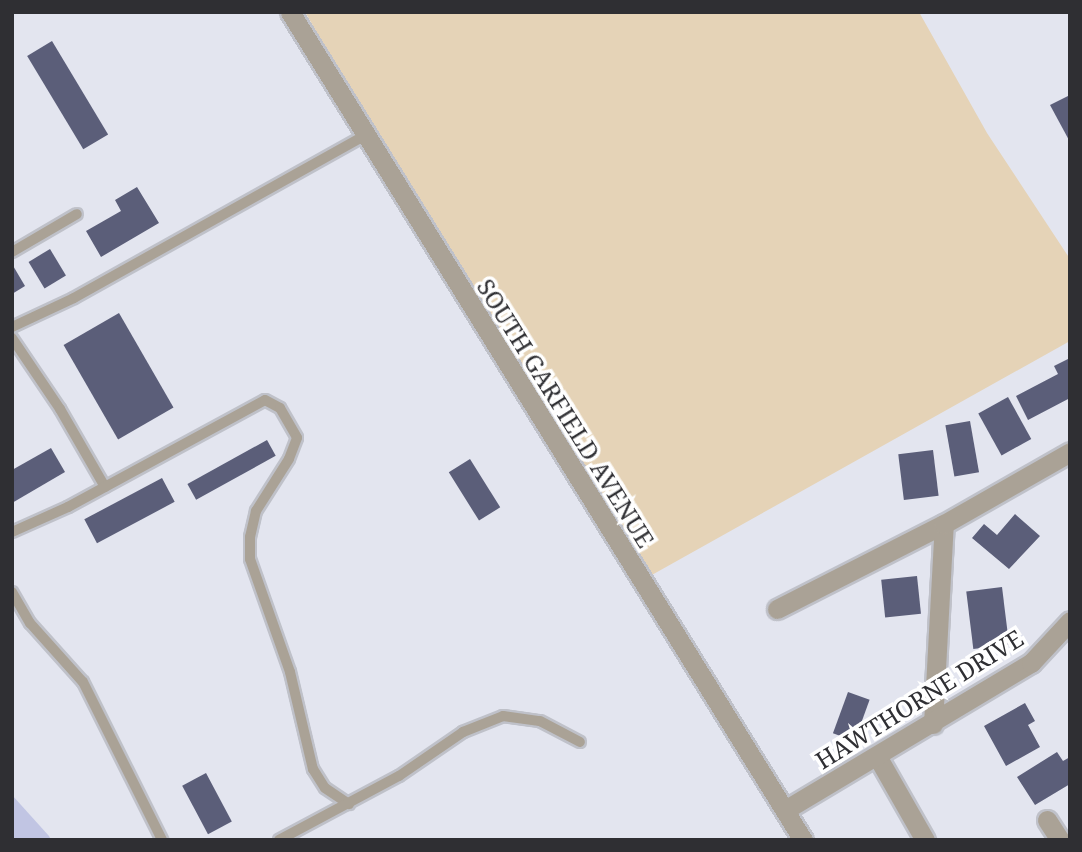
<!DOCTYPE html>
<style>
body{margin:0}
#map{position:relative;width:1082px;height:852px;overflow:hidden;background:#e3e5ef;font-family:"Noto Serif",serif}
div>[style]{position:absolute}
.green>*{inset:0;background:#e5d3b7}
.water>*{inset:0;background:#c1c5e3}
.building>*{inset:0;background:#5b5e79;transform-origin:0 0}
.roads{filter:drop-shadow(2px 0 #bfc1c9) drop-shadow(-2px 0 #bfc1c9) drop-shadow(0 2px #bfc1c9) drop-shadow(0 -2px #bfc1c9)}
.service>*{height:10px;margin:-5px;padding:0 5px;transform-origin:5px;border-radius:5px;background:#aaa296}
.minor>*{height:19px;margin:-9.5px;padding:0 9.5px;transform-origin:9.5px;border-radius:9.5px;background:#aaa296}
.tertiary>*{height:19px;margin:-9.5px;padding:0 9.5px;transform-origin:9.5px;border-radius:9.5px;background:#aaa296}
span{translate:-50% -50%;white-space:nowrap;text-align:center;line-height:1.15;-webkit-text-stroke:7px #fff;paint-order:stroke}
.street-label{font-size:24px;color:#2f2f33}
.frame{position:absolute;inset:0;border:14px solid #2f2f33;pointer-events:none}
</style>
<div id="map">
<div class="green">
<div style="clip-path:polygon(305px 12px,919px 12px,987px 133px,1070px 259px,1070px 341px,650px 576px,396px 169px)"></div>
</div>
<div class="water">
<div style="clip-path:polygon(12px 795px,49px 836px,51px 840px,12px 840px)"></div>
</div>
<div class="building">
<div style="left:52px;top:41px;width:109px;height:29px;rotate:59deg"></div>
<div style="clip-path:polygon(1070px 95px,1070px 142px,1050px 105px)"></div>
<div style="clip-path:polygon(137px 187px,159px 223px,101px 257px,86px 231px,121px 211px,115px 200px)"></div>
<div style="left:50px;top:249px;width:31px;height:25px;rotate:59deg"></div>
<div style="clip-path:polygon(12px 264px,25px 286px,12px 294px)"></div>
<div style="left:119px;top:313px;width:109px;height:64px;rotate:60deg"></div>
<div style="clip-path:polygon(1070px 358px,1070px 398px,1028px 420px,1016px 396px,1058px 374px,1054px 366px)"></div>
<div style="left:1008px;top:397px;width:48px;height:34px;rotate:61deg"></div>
<div style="left:970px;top:421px;width:52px;height:25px;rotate:80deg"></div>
<div style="left:267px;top:440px;width:18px;height:91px;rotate:61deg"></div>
<div style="clip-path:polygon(51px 448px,65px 472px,12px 503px,12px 470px)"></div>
<div style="left:933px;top:450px;width:46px;height:35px;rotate:83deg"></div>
<div style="left:470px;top:459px;width:57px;height:25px;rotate:58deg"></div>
<div style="left:162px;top:478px;width:27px;height:88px;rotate:62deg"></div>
<div style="clip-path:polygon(1015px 514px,1040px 536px,1009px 569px,972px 538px,984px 524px,997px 535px)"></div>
<div style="left:917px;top:576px;width:38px;height:36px;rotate:84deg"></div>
<div style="left:1002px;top:587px;width:58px;height:36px;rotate:83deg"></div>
<div style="left:848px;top:692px;width:23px;height:44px;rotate:20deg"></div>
<div style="clip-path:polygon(1025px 703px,1035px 721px,1028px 725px,1040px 747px,1006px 766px,984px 726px)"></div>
<div style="clip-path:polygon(1057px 752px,1063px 761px,1070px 757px,1070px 784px,1035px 805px,1017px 777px)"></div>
<div style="left:206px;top:773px;width:55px;height:27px;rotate:62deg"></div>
</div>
<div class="roads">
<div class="service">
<div style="left:12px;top:252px;width:75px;rotate:-30.3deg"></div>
<div style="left:12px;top:327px;width:68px;rotate:-25.1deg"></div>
<div style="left:74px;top:298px;width:332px;rotate:-29.2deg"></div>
<div style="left:12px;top:338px;width:86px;rotate:55.9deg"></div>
<div style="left:60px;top:409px;width:90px;rotate:60deg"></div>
<div style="left:12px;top:532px;width:61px;rotate:-24.1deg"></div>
<div style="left:68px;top:507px;width:224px;rotate:-28.5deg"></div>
<div style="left:265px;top:400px;width:17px;rotate:28deg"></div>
<div style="left:280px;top:408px;width:34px;rotate:60deg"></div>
<div style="left:297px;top:438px;width:22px;rotate:111deg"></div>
<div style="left:289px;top:459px;width:62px;rotate:122.4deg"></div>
<div style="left:256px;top:511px;width:27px;rotate:103deg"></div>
<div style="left:250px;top:537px;width:22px;rotate:90deg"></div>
<div style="left:250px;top:559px;width:120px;rotate:70.5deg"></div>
<div style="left:290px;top:672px;width:100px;rotate:76.7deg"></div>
<div style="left:313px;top:769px;width:22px;rotate:58deg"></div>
<div style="left:325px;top:788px;width:29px;rotate:34deg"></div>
<div style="left:12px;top:592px;width:36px;rotate:60deg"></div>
<div style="left:30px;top:623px;width:79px;rotate:48.1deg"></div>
<div style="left:83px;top:682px;width:177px;rotate:63.4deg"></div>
<div style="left:279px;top:840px;width:136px;rotate:-28.1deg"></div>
<div style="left:399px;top:776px;width:78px;rotate:-34.5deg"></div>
<div style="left:463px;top:732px;width:43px;rotate:-21.8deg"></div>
<div style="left:503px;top:716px;width:37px;rotate:8deg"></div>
<div style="left:540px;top:721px;width:45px;rotate:27.7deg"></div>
</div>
<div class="minor">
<div style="left:777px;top:609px;width:187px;rotate:-27deg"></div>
<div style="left:933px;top:724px;width:200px;rotate:-86.9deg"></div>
<div style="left:944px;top:524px;width:145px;rotate:-29.7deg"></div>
<div style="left:877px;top:756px;width:97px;rotate:60.3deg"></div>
<div style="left:785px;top:810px;width:287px;rotate:-30.9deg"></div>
<div style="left:1031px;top:663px;width:57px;rotate:-47.1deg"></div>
<div style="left:1047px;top:820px;width:24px;rotate:57deg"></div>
</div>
<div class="tertiary">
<div style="left:290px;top:12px;width:974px;rotate:58.22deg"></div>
</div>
</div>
<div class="street-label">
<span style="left:566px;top:413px;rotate:58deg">SOUTH GARFIELD AVENUE</span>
<span style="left:919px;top:699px;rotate:-32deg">HAWTHORNE DRIVE</span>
</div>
<div class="frame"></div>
</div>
